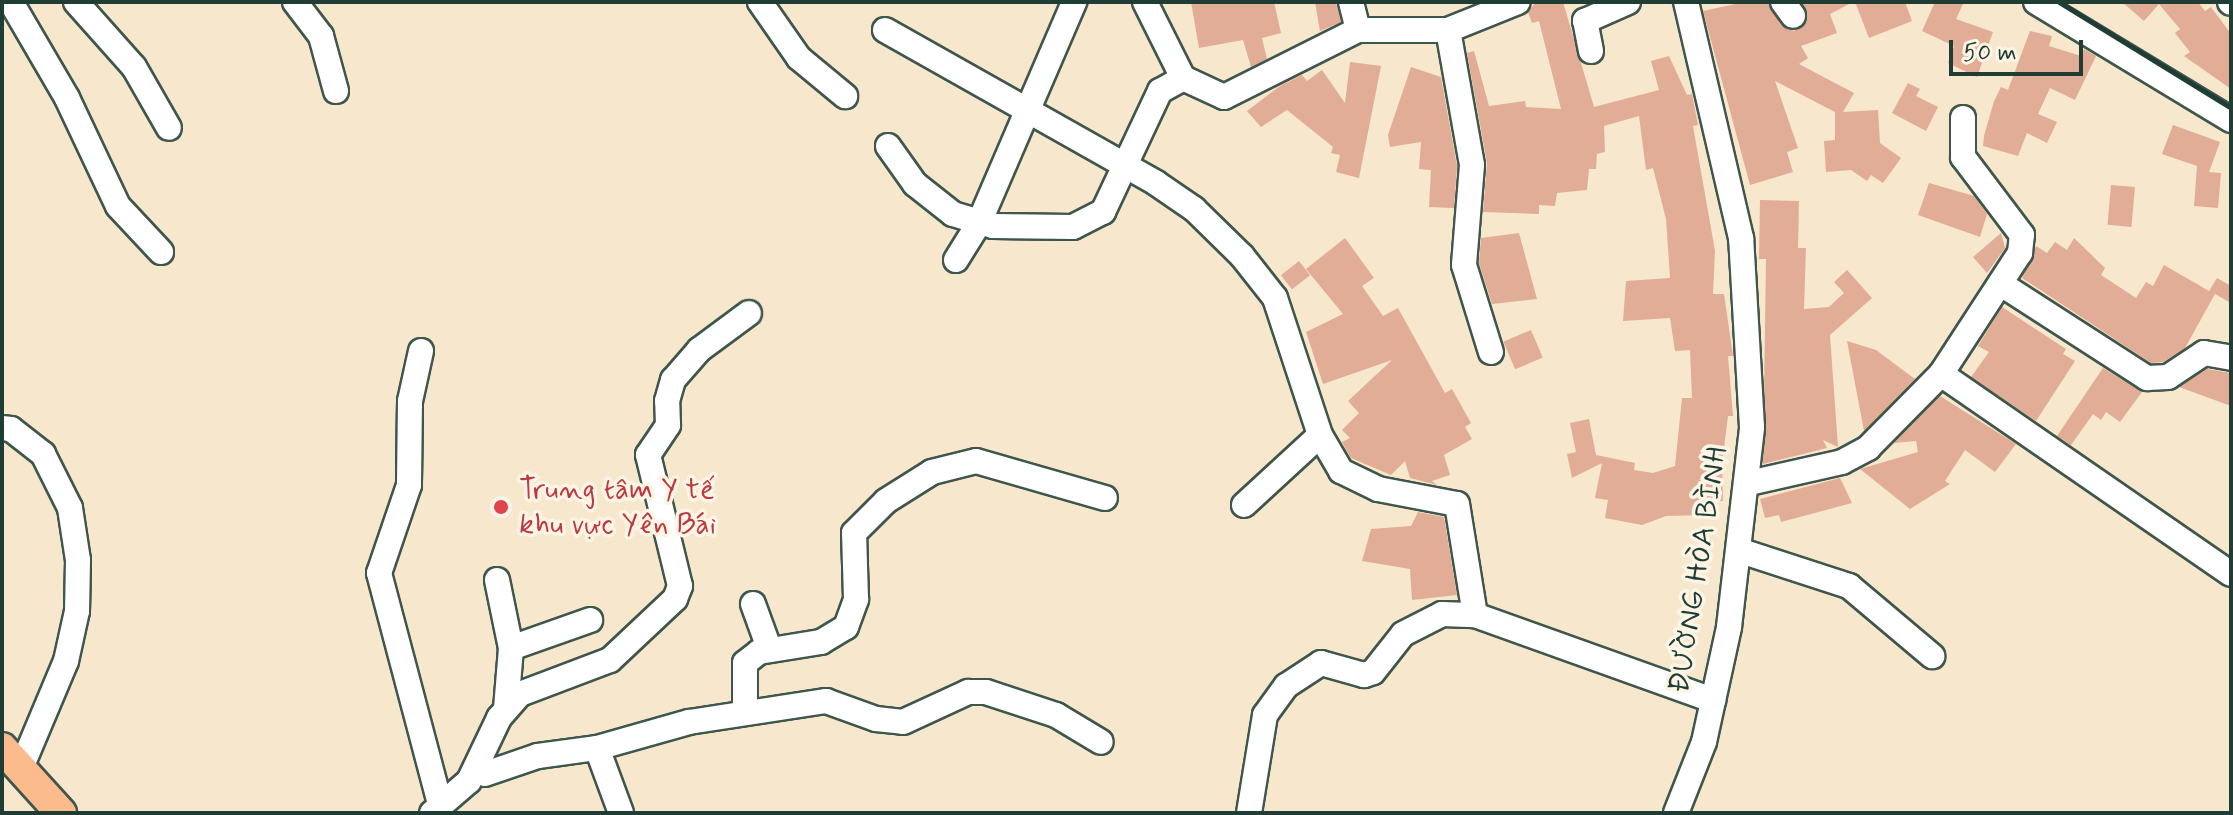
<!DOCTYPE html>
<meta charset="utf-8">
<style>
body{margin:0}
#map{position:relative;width:2233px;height:815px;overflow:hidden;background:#f6e7cd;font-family:Mynerve,sans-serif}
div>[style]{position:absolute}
.building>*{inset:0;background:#e2ad97;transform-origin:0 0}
.roads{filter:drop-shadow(2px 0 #3f564b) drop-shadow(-2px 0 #3f564b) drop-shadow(0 2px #3f564b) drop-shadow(0 -2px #3f564b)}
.minor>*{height:24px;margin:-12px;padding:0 12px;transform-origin:12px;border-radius:12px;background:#fff}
.major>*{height:30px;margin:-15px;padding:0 15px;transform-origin:15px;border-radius:15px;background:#fbbb8c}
.rail>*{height:5px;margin:-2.5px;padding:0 2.5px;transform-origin:2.5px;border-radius:2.5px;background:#1f3d34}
.dots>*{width:22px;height:22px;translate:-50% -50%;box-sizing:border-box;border:4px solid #fcf5e5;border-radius:50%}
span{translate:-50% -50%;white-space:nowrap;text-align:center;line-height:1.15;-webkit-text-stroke:7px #fcf5e5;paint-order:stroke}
.health-label{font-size:30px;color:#be3a42}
.left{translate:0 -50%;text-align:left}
.street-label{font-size:30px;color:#1f3d34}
.frame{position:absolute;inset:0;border:4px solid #1f3d34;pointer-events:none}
.scale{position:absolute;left:1949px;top:40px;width:134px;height:36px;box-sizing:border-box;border:4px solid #1f3d34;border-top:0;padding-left:10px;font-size:24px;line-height:28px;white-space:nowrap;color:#1f3d34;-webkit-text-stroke:6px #fcf5e5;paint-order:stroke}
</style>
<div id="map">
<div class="building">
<div style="clip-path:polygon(1191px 2px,1274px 2px,1281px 33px,1262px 38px,1267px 59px,1251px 67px,1243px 40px,1199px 48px)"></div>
<div style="clip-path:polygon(1315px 2px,1336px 2px,1341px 22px,1320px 31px)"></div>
<div style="clip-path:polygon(1536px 2px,1563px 2px,1594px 107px,1659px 90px,1651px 61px,1669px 56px,1687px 95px,1692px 94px,1698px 125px,1693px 126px,1715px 251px,1713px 294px,1724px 294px,1733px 356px,1728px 356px,1733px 416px,1728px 416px,1722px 464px,1723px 501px,1706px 501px,1706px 515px,1666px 516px,1642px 525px,1605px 518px,1608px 500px,1595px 498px,1602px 463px,1572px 478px,1567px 454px,1576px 452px,1570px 423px,1589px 419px,1596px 455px,1635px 463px,1634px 470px,1653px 473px,1675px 466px,1682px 398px,1692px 398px,1690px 350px,1675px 351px,1670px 318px,1623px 321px,1626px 281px,1670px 278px,1666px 219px,1653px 168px,1646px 170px,1639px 116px,1604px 126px,1605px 152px,1597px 154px,1596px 169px,1589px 169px,1587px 190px,1557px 193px,1555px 206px,1539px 205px,1539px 214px,1483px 212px,1487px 163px,1467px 53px,1474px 51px,1489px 106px,1525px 101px,1526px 107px,1561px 109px,1539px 21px,1532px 23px,1528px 12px)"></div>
<div style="clip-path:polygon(1745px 2px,1768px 2px,1781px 25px,1794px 31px,1807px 21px,1801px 2px,1853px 2px,1830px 14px,1837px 33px,1801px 46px,1808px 58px,1799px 64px,1854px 93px,1843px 112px,1878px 110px,1880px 143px,1901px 158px,1883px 183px,1871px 175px,1867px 181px,1851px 170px,1826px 172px,1824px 141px,1835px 140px,1835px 112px,1775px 81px,1798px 148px,1787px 152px,1793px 172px,1750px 185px,1703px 11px)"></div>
<div style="clip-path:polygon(1855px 2px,1905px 2px,1912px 21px,1869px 38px)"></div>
<div style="clip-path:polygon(1935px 2px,1964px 2px,1956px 19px,1993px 32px,1977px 77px,1948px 63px,1954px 46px,1922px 31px)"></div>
<div style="clip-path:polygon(2122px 2px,2198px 2px,2205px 11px,2211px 7px,2231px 34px,2231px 89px,2184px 56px,2190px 52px,2175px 33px,2180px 29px,2159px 4px,2144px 21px)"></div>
<div style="clip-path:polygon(2030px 31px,2052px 36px,2049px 46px,2081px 56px,2084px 49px,2096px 56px,2075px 100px,2050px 88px,2038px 114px,2057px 122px,2047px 143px,2027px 133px,2018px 156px,1983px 146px,1984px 136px,1994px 101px,2001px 87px,2008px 90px)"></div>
<div style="clip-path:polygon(1350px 62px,1381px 66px,1359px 178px,1336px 172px,1340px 155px,1331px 153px,1333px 147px,1287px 110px,1261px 127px,1247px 111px,1280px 86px,1302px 75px,1307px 81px,1322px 70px,1345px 103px)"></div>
<div style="clip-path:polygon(1411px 67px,1441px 77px,1457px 166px,1454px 208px,1429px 207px,1431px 170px,1419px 169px,1421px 142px,1390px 147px,1388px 135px)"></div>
<div style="clip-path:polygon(1908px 83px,1920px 89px,1916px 96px,1938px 107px,1926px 131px,1892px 113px)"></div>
<div style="clip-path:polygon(2173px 125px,2220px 142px,2209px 172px,2221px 173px,2218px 208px,2194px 206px,2197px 166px,2162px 154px)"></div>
<div style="clip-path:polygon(1929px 183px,1974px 196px,1987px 214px,1980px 237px,1918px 215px)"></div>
<div style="left:2111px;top:185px;width:24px;height:40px;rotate:5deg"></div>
<div style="clip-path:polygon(1760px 200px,1799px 201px,1798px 248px,1806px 248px,1804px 309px,1829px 307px,1844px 293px,1834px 282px,1847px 270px,1872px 298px,1830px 335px,1838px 447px,1823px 440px,1827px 448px,1763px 464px,1766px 259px,1759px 259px)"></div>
<div style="clip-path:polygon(1519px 233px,1537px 299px,1492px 304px,1479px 263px,1481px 238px)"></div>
<div style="clip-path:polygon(2001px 233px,2005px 248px,1987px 273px,1973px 257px)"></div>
<div style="clip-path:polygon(1345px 238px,1374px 278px,1362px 286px,1383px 316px,1398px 308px,1445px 393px,1452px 389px,1471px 423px,1465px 427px,1472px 439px,1444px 455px,1450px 475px,1432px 481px,1437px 485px,1410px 478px,1405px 461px,1391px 475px,1351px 458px,1342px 442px,1350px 438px,1342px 430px,1359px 413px,1348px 401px,1392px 360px,1323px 384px,1306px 332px,1343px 314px,1306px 269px)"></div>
<div style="clip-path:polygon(2074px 238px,2105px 268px,2101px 275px,2136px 298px,2146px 282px,2153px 286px,2164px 265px,2209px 291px,2217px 278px,2231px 286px,2231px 303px,2215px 294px,2185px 348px,2163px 362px,2151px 363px,2022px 278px,2036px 246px,2047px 253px,2055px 242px,2067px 250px)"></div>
<div style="left:1299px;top:261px;width:18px;height:23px;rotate:52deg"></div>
<div style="clip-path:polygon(2002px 307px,2066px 349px,2063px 354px,2075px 361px,2036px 421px,1971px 377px,1989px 352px,1978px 346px)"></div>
<div style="left:1531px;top:330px;width:30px;height:30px;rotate:67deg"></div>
<div style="clip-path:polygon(1847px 341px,1876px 350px,1915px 379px,1864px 431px)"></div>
<div style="clip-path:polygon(2103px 368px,2142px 392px,2120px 422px,2106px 412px,2101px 420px,2093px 414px,2071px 445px,2057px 436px)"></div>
<div style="clip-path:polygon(2207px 369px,2231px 373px,2231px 406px,2179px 387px)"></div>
<div style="clip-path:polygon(1940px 396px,2016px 444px,1995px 472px,1965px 450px,1945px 481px,1950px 484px,1910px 509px,1860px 469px,1918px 452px,1916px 441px,1894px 443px)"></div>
<div style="clip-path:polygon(1840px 478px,1852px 503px,1781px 522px,1779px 515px,1765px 518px,1760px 499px)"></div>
<div style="clip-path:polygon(1418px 512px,1444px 517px,1457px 595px,1412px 600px,1410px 569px,1362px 561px,1371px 529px,1411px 526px)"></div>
</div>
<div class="roads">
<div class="minor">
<div style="left:11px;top:2px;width:111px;rotate:59.7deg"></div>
<div style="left:67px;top:98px;width:119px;rotate:64.7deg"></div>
<div style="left:118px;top:206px;width:63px;rotate:46.9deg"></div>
<div style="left:76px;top:2px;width:87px;rotate:48.3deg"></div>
<div style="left:134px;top:67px;width:70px;rotate:60.2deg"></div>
<div style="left:295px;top:2px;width:43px;rotate:52.6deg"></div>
<div style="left:321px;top:36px;width:57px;rotate:74.7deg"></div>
<div style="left:760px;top:2px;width:68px;rotate:55.1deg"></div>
<div style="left:799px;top:58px;width:60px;rotate:39.6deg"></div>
<div style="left:1145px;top:2px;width:85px;rotate:63.4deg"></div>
<div style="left:1183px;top:78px;width:45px;rotate:24.9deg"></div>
<div style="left:1224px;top:97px;width:150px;rotate:-26.6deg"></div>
<div style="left:1358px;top:30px;width:90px"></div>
<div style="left:1448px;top:30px;width:75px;rotate:-21.8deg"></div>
<div style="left:1351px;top:2px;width:29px;rotate:76deg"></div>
<div style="left:1783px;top:2px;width:17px;rotate:54deg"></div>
<div style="left:2036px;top:2px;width:228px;rotate:31.2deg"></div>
<div style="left:2230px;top:2px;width:1px;rotate:45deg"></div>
<div style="left:885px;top:30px;width:311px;rotate:29.4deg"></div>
<div style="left:1156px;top:183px;width:46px;rotate:34.4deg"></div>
<div style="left:1194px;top:209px;width:67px;rotate:44.4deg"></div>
<div style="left:1242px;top:256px;width:53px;rotate:51.8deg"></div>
<div style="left:1275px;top:298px;width:144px;rotate:71.8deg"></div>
<div style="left:1320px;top:435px;width:42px;rotate:59.7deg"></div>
<div style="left:1341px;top:471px;width:41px;rotate:25.9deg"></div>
<div style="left:1378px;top:489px;width:80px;rotate:10.8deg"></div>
<div style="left:1457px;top:504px;width:112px;rotate:80.8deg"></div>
<div style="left:1448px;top:30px;width:137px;rotate:79.9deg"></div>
<div style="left:1472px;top:165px;width:100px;rotate:94.6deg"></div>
<div style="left:1464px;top:265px;width:91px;rotate:72.8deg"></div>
<div style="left:1591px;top:51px;width:31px;rotate:-101deg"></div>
<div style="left:1585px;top:21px;width:47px;rotate:-23.8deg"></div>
<div style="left:888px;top:146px;width:47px;rotate:54.6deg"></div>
<div style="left:915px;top:184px;width:48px;rotate:38.3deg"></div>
<div style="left:953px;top:214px;width:42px;rotate:16.7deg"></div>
<div style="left:993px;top:226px;width:80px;rotate:0.7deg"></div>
<div style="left:1073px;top:227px;width:34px;rotate:-27deg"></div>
<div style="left:1103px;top:212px;width:134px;rotate:-64.8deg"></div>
<div style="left:1160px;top:91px;width:26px;rotate:-29deg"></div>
<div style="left:956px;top:260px;width:44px;rotate:-58.1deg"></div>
<div style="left:979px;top:223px;width:241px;rotate:-66.7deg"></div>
<div style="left:2001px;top:284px;width:174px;rotate:32.8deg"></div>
<div style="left:2147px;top:378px;width:21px;rotate:-3deg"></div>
<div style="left:2168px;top:377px;width:43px;rotate:-33.7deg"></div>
<div style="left:2204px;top:353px;width:27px;rotate:10deg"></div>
<div style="left:421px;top:351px;width:51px;rotate:102.4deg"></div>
<div style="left:410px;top:401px;width:84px;rotate:90.7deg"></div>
<div style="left:409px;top:485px;width:93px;rotate:108.8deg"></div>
<div style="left:379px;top:573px;width:242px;rotate:75.2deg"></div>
<div style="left:1941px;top:374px;width:352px;rotate:34.6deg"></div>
<div style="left:2px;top:428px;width:9px;rotate:6deg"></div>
<div style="left:11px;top:429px;width:41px;rotate:38deg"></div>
<div style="left:43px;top:454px;width:60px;rotate:63.4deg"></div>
<div style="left:70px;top:508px;width:53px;rotate:81.3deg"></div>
<div style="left:78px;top:560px;width:51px;rotate:91.1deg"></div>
<div style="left:77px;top:611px;width:51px;rotate:102.4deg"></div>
<div style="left:66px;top:661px;width:116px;rotate:112.8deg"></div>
<div style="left:1749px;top:483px;width:95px;rotate:-12.7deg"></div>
<div style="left:1842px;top:462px;width:30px;rotate:-28deg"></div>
<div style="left:1868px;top:448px;width:104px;rotate:-45.4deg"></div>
<div style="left:1941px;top:374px;width:145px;rotate:-56.9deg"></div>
<div style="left:2020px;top:253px;width:18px;rotate:-84deg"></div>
<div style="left:2022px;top:235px;width:98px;rotate:-127.1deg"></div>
<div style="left:1963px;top:157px;width:39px;rotate:-90deg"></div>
<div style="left:1244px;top:505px;width:103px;rotate:-42.6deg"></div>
<div style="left:1741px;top:551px;width:114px;rotate:18deg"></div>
<div style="left:1849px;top:586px;width:109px;rotate:40.1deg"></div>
<div style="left:497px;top:580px;width:69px;rotate:78.4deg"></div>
<div style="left:511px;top:648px;width:61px;rotate:94.7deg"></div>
<div style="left:753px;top:604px;width:47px;rotate:70deg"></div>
<div style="left:511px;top:648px;width:84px;rotate:-19.5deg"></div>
<div style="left:745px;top:711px;width:48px;rotate:-90deg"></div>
<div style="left:745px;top:663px;width:18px;rotate:-38deg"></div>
<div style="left:759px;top:652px;width:63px;rotate:-9.2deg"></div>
<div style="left:821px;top:642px;width:29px;rotate:-31deg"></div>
<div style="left:846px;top:627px;width:30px;rotate:-70deg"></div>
<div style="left:856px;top:599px;width:66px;rotate:-91.7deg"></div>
<div style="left:854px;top:533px;width:45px;rotate:-45deg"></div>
<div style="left:886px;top:501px;width:54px;rotate:-32.2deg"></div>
<div style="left:932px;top:472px;width:45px;rotate:-14deg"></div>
<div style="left:976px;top:461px;width:134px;rotate:16deg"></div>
<div style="left:597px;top:748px;width:69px;rotate:69.7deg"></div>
<div style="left:479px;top:762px;width:13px;rotate:63deg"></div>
<div style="left:485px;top:774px;width:56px;rotate:-18.8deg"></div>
<div style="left:538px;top:756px;width:60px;rotate:-7.7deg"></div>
<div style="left:597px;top:748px;width:96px;rotate:-15.8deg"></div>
<div style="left:689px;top:722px;width:139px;rotate:-8.7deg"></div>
<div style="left:826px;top:701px;width:53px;rotate:19.8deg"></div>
<div style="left:876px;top:719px;width:27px;rotate:6deg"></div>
<div style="left:903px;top:722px;width:72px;rotate:-24.8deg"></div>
<div style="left:968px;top:692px;width:18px"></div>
<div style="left:986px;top:692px;width:74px;rotate:18.2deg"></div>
<div style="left:1056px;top:715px;width:52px;rotate:31deg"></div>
<div style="left:432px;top:813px;width:49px;rotate:-40.9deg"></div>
<div style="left:469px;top:781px;width:70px;rotate:-64.5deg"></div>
<div style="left:499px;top:718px;width:32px;rotate:-49deg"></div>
<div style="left:520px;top:694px;width:96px;rotate:-20.7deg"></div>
<div style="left:610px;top:660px;width:89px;rotate:-43.2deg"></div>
<div style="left:675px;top:599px;width:14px;rotate:-69deg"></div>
<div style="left:680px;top:586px;width:135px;rotate:-103.7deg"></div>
<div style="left:648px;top:455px;width:36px;rotate:-56deg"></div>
<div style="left:668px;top:425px;width:24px;rotate:-92deg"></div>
<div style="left:667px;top:401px;width:22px;rotate:-74deg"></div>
<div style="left:673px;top:380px;width:40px;rotate:-49deg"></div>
<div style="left:699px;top:350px;width:62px;rotate:-36.5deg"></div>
<div style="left:1249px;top:813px;width:99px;rotate:-80.7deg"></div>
<div style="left:1265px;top:715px;width:36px;rotate:-54deg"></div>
<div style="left:1286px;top:686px;width:42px;rotate:-33.3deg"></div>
<div style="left:1321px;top:663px;width:45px;rotate:15.6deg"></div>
<div style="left:1364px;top:675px;width:9px;rotate:-18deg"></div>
<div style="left:1373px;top:672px;width:48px;rotate:-51.7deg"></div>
<div style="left:1403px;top:634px;width:44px;rotate:-27.1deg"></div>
<div style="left:1442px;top:614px;width:33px;rotate:2deg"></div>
<div style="left:1475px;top:615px;width:253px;rotate:19.7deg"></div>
<div style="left:1676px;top:813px;width:76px;rotate:-68.5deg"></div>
<div style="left:1704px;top:742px;width:118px;rotate:-77.7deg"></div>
<div style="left:1729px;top:627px;width:201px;rotate:-83.4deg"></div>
<div style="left:1752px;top:427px;width:189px;rotate:-93.3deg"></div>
<div style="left:1741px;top:238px;width:242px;rotate:-103.1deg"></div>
</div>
<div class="major">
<div style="left:2px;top:748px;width:88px;rotate:47.8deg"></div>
</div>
</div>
<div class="rail">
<div style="left:2059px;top:2px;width:202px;rotate:31.6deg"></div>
</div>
<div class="dots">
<div style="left:501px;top:507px;background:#e0444e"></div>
</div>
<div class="health-label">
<span class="left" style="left:519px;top:507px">Trung tâm Y tế<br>khu vực Yên Bái</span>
</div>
<div class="street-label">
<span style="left:1699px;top:570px;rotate:-81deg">ĐƯỜNG HÒA BÌNH</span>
</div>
<div class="frame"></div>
<div class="scale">50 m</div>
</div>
